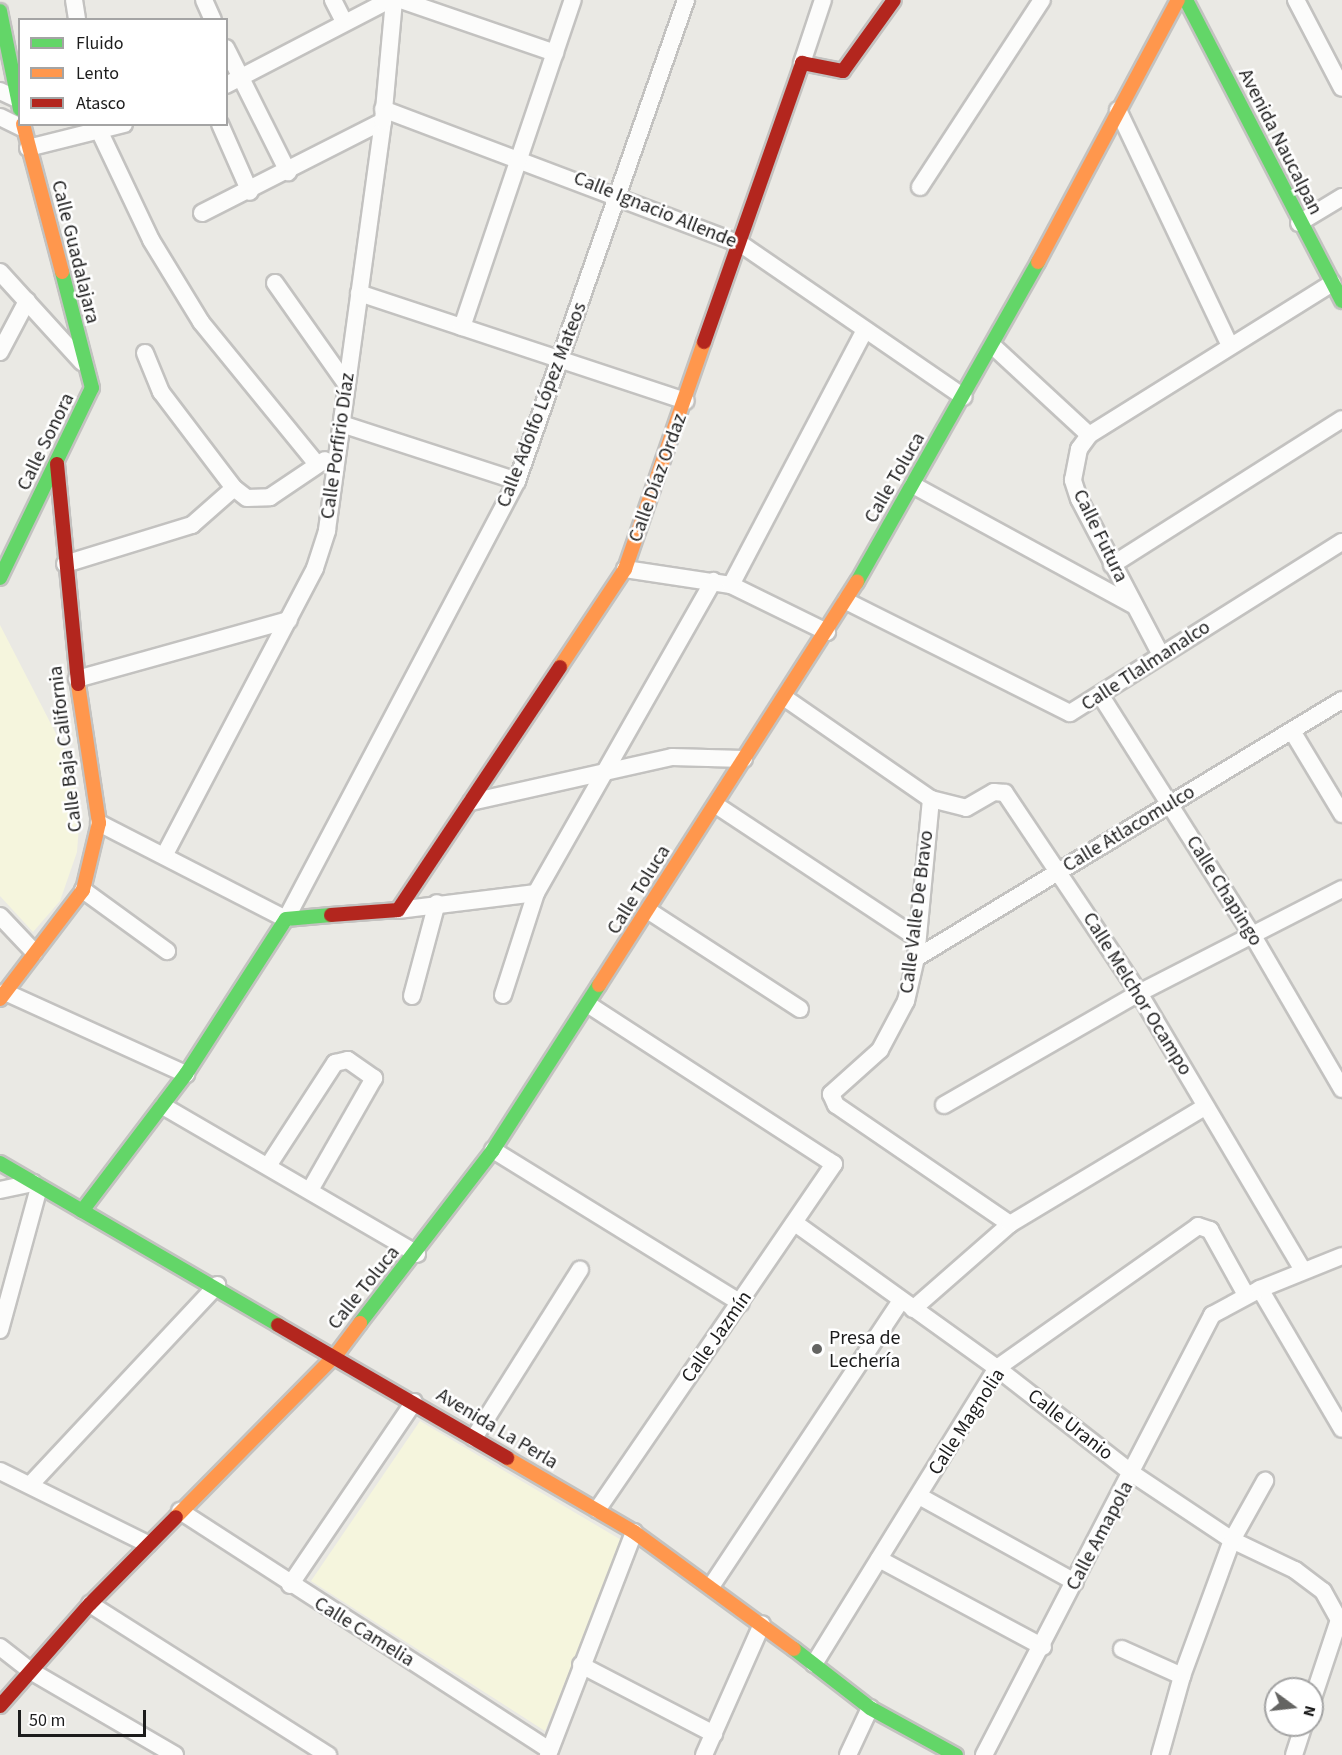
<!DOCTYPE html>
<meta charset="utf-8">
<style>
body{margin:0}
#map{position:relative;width:1342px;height:1755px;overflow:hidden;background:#eae9e4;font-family:"Source Sans 3",sans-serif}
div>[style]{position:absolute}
.education>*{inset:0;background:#f5f5dd}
.roads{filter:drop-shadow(2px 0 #c3c2c0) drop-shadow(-2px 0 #c3c2c0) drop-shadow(0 2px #c3c2c0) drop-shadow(0 -2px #c3c2c0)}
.street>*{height:16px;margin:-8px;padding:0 8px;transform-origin:8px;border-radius:8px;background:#fcfcfb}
.fast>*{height:14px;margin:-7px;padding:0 7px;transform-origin:7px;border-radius:7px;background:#63d668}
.slow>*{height:14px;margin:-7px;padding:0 7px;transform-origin:7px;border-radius:7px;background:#ff974d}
.jam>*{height:14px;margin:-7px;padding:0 7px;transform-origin:7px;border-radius:7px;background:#b3261e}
.dots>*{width:16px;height:16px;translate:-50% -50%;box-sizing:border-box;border:3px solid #fff;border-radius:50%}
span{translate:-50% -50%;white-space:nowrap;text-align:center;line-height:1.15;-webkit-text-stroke:5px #fff;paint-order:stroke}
.street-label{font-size:20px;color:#1c1c1c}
.poi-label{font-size:20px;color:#1c1c1c}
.left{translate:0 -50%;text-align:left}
.legend{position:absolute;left:18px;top:18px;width:210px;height:108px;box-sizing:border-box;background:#fff;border:2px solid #a4a4a4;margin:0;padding:8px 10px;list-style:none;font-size:18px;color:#1c1c1c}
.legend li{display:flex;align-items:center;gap:12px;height:30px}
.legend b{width:30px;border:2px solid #a4a4a4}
.north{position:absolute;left:1264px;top:1677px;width:60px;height:60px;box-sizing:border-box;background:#fff;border:2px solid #a4a4a4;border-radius:50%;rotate:105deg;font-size:16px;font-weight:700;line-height:24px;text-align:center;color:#1c1c1c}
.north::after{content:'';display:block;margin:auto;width:21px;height:27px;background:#646462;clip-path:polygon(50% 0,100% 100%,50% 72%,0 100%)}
.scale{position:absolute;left:18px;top:1710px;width:128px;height:27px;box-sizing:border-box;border:3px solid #1c1c1c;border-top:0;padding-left:8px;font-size:18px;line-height:21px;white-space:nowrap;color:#1c1c1c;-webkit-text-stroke:4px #fff;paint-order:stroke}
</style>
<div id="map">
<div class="education">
<div style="clip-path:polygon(0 625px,69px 759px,80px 812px,77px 852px,60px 901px,33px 932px,0 896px)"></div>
<div style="clip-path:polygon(420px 1421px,623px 1541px,545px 1731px,311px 1581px)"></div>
</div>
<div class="roads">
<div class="street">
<div style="left:74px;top:0;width:20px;rotate:81deg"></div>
<div style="left:204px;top:0;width:22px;rotate:66deg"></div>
<div style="left:333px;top:0;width:25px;rotate:63deg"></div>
<div style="left:401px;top:0;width:163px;rotate:19deg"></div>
<div style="left:1296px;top:0;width:99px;rotate:62.4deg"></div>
<div style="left:226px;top:48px;width:139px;rotate:63.4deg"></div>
<div style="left:802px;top:63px;width:66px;rotate:-71.6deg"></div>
<div style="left:226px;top:85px;width:184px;rotate:-27.5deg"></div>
<div style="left:0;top:91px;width:19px;rotate:25deg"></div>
<div style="left:383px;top:109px;width:383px;rotate:20.7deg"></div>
<div style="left:741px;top:244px;width:270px;rotate:34.5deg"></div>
<div style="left:1118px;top:110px;width:259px;rotate:64.6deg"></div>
<div style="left:0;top:117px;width:25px;rotate:26deg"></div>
<div style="left:96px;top:124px;width:128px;rotate:64.6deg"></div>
<div style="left:151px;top:240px;width:96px;rotate:58.6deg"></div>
<div style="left:201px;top:322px;width:182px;rotate:50.8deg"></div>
<div style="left:220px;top:124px;width:74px;rotate:66.2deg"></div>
<div style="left:28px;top:148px;width:99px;rotate:-14deg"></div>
<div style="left:920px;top:187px;width:223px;rotate:-56.9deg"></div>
<div style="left:202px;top:213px;width:203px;rotate:-26.9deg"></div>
<div style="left:1299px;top:223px;width:50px;rotate:-31.2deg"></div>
<div style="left:0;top:272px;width:122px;rotate:47.7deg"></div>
<div style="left:275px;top:283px;width:125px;rotate:54.8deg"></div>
<div style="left:359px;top:293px;width:344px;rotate:18.3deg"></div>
<div style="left:462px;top:327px;width:345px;rotate:-71.3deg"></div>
<div style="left:993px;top:346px;width:131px;rotate:42.8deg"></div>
<div style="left:0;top:352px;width:58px;rotate:-62.1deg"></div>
<div style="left:145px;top:353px;width:42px;rotate:67.7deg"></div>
<div style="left:161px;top:392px;width:121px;rotate:52.8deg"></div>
<div style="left:234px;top:488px;width:16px;rotate:38deg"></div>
<div style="left:247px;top:498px;width:23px;rotate:-2deg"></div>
<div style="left:270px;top:497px;width:66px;rotate:-33.9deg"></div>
<div style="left:342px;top:424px;width:184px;rotate:18deg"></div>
<div style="left:913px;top:485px;width:251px;rotate:28.6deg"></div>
<div style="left:65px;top:564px;width:133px;rotate:-17.1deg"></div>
<div style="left:192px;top:525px;width:56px;rotate:-41.4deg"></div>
<div style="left:1112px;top:565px;width:272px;rotate:-32.4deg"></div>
<div style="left:625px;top:569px;width:107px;rotate:8.6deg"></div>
<div style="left:731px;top:585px;width:107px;rotate:26.1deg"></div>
<div style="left:731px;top:585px;width:288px;rotate:-62.3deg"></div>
<div style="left:846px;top:601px;width:250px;rotate:26.6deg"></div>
<div style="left:1070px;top:713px;width:321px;rotate:-32.2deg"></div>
<div style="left:1161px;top:655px;width:176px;rotate:-117.7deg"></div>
<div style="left:1079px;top:499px;width:20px;rotate:-108deg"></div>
<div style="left:1073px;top:480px;width:32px;rotate:-79deg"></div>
<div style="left:1079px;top:449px;width:17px;rotate:-54deg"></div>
<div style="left:1089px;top:435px;width:287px;rotate:-32deg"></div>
<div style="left:77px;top:679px;width:220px;rotate:-15.6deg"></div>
<div style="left:1101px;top:696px;width:284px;rotate:57.7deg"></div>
<div style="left:1253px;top:936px;width:177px;rotate:59.8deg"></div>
<div style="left:785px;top:698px;width:178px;rotate:34.7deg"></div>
<div style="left:931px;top:799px;width:36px;rotate:14deg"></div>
<div style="left:966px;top:808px;width:32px;rotate:-30deg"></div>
<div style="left:994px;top:792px;width:11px;rotate:5deg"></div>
<div style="left:1005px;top:793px;width:241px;rotate:56.2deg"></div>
<div style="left:1139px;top:993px;width:322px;rotate:59.4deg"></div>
<div style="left:1292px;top:731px;width:97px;rotate:58.9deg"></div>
<div style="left:931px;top:799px;width:160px;rotate:95.4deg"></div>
<div style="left:916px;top:958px;width:44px;rotate:103.1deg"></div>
<div style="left:906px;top:1001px;width:55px;rotate:118deg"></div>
<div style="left:880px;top:1050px;width:66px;rotate:138.1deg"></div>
<div style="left:831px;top:1094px;width:12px;rotate:66deg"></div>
<div style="left:836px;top:1105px;width:211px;rotate:34.4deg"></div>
<div style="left:471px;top:802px;width:206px;rotate:-12.6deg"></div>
<div style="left:672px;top:757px;width:72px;rotate:1.6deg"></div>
<div style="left:716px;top:805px;width:241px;rotate:33.5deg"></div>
<div style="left:99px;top:823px;width:210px;rotate:27.2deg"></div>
<div style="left:286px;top:919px;width:495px;rotate:-62.2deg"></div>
<div style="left:517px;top:481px;width:510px;rotate:-70.64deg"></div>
<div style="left:164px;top:856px;width:325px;rotate:-62.3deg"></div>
<div style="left:315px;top:568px;width:40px;rotate:-72deg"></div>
<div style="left:327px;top:530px;width:413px;rotate:-82.2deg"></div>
<div style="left:383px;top:121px;width:121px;rotate:-84.8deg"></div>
<div style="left:83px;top:890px;width:104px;rotate:36deg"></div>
<div style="left:398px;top:910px;width:139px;rotate:-7deg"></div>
<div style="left:649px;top:911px;width:180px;rotate:33deg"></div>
<div style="left:0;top:916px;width:50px;rotate:46.6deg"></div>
<div style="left:916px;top:958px;width:498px;rotate:-31.2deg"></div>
<div style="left:5px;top:992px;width:199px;rotate:24.4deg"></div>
<div style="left:503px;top:995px;width:107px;rotate:-72.1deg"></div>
<div style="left:536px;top:893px;width:359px;rotate:-60.4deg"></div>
<div style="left:412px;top:996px;width:96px;rotate:-75deg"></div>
<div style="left:589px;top:1005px;width:292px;rotate:33deg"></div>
<div style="left:834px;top:1164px;width:419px;rotate:124.4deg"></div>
<div style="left:944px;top:1105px;width:225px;rotate:-29.9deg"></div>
<div style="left:1139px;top:993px;width:228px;rotate:-27.1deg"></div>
<div style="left:163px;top:1106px;width:294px;rotate:30.2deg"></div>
<div style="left:493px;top:1150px;width:291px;rotate:31.7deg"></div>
<div style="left:268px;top:1166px;width:123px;rotate:-57deg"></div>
<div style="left:335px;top:1063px;width:13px;rotate:-13deg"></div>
<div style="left:348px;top:1060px;width:32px;rotate:35deg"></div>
<div style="left:374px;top:1078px;width:129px;rotate:119.7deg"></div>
<div style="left:0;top:1190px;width:34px;rotate:-12deg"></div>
<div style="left:795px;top:1223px;width:249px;rotate:35.7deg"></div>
<div style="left:997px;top:1368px;width:172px;rotate:37.9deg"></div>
<div style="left:1133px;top:1474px;width:119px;rotate:33.7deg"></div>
<div style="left:1232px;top:1540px;width:70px;rotate:25.5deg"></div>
<div style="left:1295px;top:1570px;width:35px;rotate:37deg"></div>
<div style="left:1323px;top:1591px;width:33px;rotate:61deg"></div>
<div style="left:1260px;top:1289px;width:162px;rotate:59.6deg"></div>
<div style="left:913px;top:1309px;width:129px;rotate:-41.2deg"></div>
<div style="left:1010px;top:1224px;width:227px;rotate:-31deg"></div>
<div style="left:0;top:1330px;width:148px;rotate:-74.7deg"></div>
<div style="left:474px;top:1438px;width:199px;rotate:-57.8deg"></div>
<div style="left:0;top:1471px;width:165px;rotate:26.3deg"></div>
<div style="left:30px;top:1485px;width:274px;rotate:-46.9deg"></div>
<div style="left:919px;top:1496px;width:178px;rotate:28.9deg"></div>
<div style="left:180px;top:1511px;width:440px;rotate:32.9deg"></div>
<div style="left:879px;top:1559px;width:186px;rotate:28.2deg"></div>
<div style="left:290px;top:1585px;width:221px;rotate:-55.9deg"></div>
<div style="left:712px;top:1585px;width:342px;rotate:-56.4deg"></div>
<div style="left:90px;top:1604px;width:282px;rotate:32.4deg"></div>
<div style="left:0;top:1647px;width:37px;rotate:38deg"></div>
<div style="left:29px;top:1670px;width:169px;rotate:30.2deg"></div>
<div style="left:1122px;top:1649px;width:66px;rotate:24.2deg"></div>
<div style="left:814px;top:1664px;width:348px;rotate:-58.3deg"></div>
<div style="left:997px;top:1368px;width:246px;rotate:-35.2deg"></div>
<div style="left:1198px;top:1226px;width:13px;rotate:18deg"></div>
<div style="left:1210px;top:1230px;width:74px;rotate:61deg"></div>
<div style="left:581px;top:1665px;width:150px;rotate:27.4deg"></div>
<div style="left:1312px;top:1701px;width:85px;rotate:-71.6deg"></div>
<div style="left:548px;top:1755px;width:239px;rotate:-68.9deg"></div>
<div style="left:704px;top:1755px;width:143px;rotate:-66.1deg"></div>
<div style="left:848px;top:1755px;width:52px;rotate:-64.9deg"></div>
<div style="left:984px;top:1755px;width:496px;rotate:-62.6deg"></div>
<div style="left:1212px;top:1315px;width:55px;rotate:-28.4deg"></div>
<div style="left:1260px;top:1289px;width:88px;rotate:-21.9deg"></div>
<div style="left:1160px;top:1755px;width:82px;rotate:-74.4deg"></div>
<div style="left:1182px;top:1676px;width:145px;rotate:-69.8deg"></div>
<div style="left:1232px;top:1540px;width:68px;rotate:-60.8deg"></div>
<div style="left:1294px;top:1755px;width:32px;rotate:-72deg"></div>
</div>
<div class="fast">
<div style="left:1186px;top:0;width:339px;rotate:62.6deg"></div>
<div style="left:0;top:11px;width:100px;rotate:78.5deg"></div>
<div style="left:0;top:578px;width:211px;rotate:-64.2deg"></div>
<div style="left:92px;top:388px;width:120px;rotate:-104.5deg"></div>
<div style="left:857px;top:582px;width:368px;rotate:-60.5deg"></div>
<div style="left:0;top:1163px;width:322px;rotate:30.2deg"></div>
<div style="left:82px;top:1211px;width:172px;rotate:-52.8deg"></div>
<div style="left:186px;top:1074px;width:184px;rotate:-57.2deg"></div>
<div style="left:286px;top:919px;width:45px;rotate:-5.1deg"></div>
<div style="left:360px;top:1323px;width:218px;rotate:-52.4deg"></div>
<div style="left:493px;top:1150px;width:196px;rotate:-57.3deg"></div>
<div style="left:794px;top:1649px;width:96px;rotate:37.8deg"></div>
<div style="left:870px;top:1708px;width:98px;rotate:28.7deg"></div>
</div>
<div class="slow">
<div style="left:23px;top:124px;width:153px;rotate:75.2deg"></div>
<div style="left:1038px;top:262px;width:297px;rotate:-61.9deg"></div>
<div style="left:560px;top:667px;width:118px;rotate:-56.4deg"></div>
<div style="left:625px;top:569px;width:240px;rotate:-70.8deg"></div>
<div style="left:599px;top:985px;width:479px;rotate:-57.4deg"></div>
<div style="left:0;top:999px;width:137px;rotate:-52.7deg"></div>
<div style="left:83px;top:890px;width:69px;rotate:-76.6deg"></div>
<div style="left:99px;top:823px;width:141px;rotate:-98.6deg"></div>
<div style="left:507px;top:1458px;width:147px;rotate:30.2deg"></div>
<div style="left:634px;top:1532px;width:198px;rotate:36.2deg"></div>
<div style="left:176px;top:1517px;width:228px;rotate:-45.4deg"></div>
<div style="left:336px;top:1355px;width:40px;rotate:-53deg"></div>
</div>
<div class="jam">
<div style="left:704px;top:342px;width:296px;rotate:-70.6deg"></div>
<div style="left:802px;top:63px;width:42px;rotate:11deg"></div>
<div style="left:843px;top:71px;width:87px;rotate:-54.3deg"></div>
<div style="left:57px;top:464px;width:221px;rotate:84.5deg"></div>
<div style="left:331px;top:915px;width:67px;rotate:-4.3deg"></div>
<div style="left:398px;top:910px;width:292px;rotate:-56.3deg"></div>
<div style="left:278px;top:1325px;width:265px;rotate:30.1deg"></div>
<div style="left:0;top:1706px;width:136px;rotate:-48.6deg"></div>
<div style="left:90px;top:1604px;width:122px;rotate:-45.3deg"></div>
</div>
</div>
<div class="dots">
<div style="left:817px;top:1349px;background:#646462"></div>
</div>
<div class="street-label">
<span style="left:1280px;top:142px;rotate:63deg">Avenida Naucalpan</span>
<span style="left:655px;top:210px;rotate:22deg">Calle Ignacio Allende</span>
<span style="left:75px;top:252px;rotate:76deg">Calle Guadalajara</span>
<span style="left:542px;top:405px;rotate:-69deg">Calle Adolfo López Mateos</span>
<span style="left:46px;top:442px;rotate:-64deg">Calle Sonora</span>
<span style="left:338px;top:446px;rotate:-82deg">Calle Porfirio Díaz</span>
<span style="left:658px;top:478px;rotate:-70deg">Calle Díaz Ordaz</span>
<span style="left:895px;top:478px;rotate:-60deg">Calle Toluca</span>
<span style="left:1100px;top:536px;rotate:64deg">Calle Futura</span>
<span style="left:1146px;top:666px;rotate:-33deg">Calle Tlalmanalco</span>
<span style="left:66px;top:749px;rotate:-97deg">Calle Baja California</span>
<span style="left:1129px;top:829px;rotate:-31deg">Calle Atlacomulco</span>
<span style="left:639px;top:890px;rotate:-58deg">Calle Toluca</span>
<span style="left:1224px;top:891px;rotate:58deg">Calle Chapingo</span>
<span style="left:917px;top:912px;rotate:-83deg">Calle Valle De Bravo</span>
<span style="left:1137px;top:994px;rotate:58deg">Calle Melchor Ocampo</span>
<span style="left:364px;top:1288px;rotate:-51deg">Calle Toluca</span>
<span style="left:717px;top:1337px;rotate:-55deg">Calle Jazmín</span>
<span style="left:967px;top:1422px;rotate:-57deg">Calle Magnolia</span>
<span style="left:1070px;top:1425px;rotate:38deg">Calle Uranio</span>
<span style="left:497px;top:1429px;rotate:31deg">Avenida La Perla</span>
<span style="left:1100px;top:1536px;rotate:-62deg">Calle Amapola</span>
<span style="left:364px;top:1632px;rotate:32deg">Calle Camelia</span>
</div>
<div class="poi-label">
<span class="left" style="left:829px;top:1350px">Presa de<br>Lechería</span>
</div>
<ul class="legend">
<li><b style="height:8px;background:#63d668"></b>Fluido</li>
<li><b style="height:8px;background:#ff974d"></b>Lento</li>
<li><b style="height:8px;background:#b3261e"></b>Atasco</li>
</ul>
<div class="north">N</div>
<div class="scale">50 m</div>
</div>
